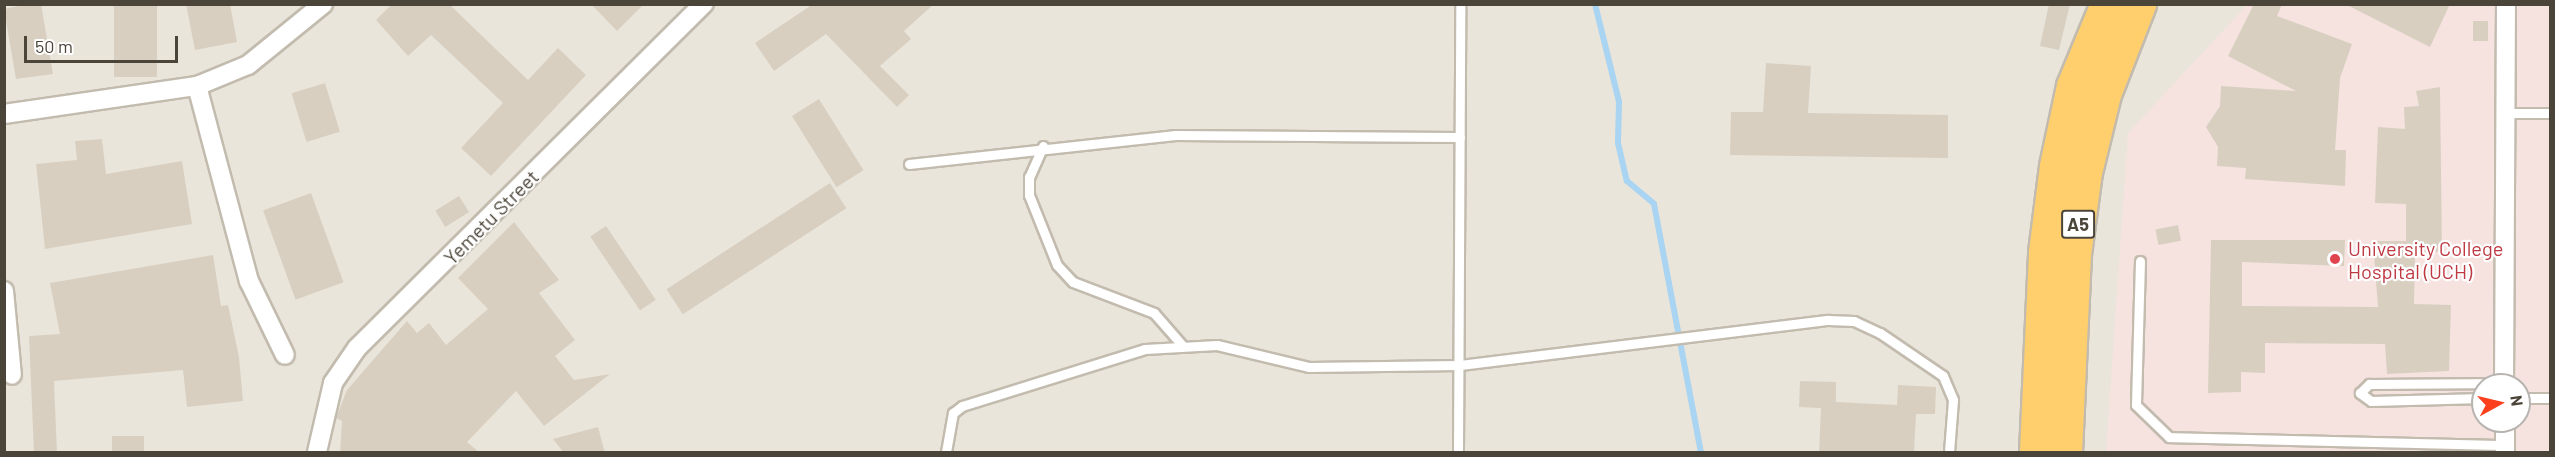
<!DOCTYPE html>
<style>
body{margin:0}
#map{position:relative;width:2555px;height:457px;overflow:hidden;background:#f6f3ec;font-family:Barlow,sans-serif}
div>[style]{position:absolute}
.residential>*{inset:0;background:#eae5da}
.medical>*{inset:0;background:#f6e3e0}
.stream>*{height:6px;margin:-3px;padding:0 3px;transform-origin:3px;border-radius:3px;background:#a9d4f2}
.building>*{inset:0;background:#d8cfc1;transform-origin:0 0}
.roads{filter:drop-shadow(2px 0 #c2bbae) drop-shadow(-2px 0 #c2bbae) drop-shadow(0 2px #c2bbae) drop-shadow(0 -2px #c2bbae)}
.lane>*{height:9px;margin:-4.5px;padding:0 4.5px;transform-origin:4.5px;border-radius:4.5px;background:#fff}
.street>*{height:18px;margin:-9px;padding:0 9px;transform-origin:9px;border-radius:9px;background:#fff}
.highway>*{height:33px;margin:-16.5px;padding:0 16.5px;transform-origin:16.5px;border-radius:16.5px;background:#ffcf6e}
.dots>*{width:16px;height:16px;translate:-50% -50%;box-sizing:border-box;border:3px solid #fff;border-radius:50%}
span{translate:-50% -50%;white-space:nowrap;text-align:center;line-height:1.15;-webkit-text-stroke:4.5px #fff;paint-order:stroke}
.shield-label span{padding:2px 4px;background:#fff;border:2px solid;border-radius:4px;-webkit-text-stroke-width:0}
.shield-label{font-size:18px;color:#4b4439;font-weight:700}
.street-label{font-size:20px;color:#4b4439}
.health-label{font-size:20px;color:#be3a42}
.left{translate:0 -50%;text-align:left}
.frame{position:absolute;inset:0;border:6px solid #4b4439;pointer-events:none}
.north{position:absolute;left:2471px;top:373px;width:60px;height:60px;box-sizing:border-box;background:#fff;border:2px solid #b7b4b0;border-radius:50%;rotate:82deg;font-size:16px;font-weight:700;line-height:24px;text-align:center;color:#4b4439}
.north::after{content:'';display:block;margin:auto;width:21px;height:27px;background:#fc3f1d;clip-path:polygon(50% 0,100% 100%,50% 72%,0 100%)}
.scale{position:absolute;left:24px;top:36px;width:154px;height:27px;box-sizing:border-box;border:3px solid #4b4439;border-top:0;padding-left:8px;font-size:18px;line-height:21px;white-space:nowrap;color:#4b4439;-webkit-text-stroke:4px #fff;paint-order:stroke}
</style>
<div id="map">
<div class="residential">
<div style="clip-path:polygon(evenodd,4px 5px,2550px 5px,2550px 452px,5px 452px,4px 5px,2483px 385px,2519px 385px,2519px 421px,2483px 421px,2483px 385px)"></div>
</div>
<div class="medical">
<div style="clip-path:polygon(evenodd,2247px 5px,2550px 5px,2550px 452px,2106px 452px,2128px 133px,2247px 5px,2483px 385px,2519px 385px,2519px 421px,2483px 421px,2483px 385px)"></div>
</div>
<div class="stream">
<div style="left:1595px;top:4px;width:101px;rotate:76.2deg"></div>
<div style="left:1619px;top:102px;width:41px;rotate:91.4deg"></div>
<div style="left:1618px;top:143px;width:39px;rotate:77deg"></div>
<div style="left:1627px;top:181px;width:35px;rotate:40deg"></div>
<div style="left:1654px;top:204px;width:252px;rotate:79.3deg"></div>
</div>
<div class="building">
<div style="clip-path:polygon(28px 4px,41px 4px,53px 74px,16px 79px,4px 9px)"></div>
<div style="left:114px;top:4px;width:43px;height:73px"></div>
<div style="clip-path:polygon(186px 4px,230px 4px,237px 42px,195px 50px)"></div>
<div style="clip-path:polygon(392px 4px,449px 4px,528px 80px,558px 48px,586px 75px,491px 176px,461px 148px,503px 103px,431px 35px,408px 56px,376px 20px)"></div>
<div style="clip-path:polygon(591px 4px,644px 4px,617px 31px)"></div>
<div style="clip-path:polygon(813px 4px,934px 4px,904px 31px,911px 39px,880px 66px,909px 95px,897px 107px,826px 34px,774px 71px,755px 43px)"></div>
<div style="clip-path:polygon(2049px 4px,2070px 4px,2059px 50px,2040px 46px)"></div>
<div style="clip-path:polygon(2254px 4px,2282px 4px,2277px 16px,2352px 44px,2340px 78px,2335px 150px,2346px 150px,2345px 186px,2245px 179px,2246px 168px,2217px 166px,2218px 147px,2206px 127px,2220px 106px,2221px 86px,2296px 91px,2228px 56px)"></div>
<div style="clip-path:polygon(2345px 4px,2450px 4px,2430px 47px)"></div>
<div style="left:2473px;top:21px;width:15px;height:20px"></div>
<div style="clip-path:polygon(1766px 63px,1811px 66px,1808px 113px,1948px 115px,1948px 158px,1730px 155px,1731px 112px,1763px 112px)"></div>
<div style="left:325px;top:83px;width:51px;height:35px;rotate:73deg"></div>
<div style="clip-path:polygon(2440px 87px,2442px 252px,2415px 252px,2414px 304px,2451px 305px,2449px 371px,2387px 374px,2385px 344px,2265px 343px,2265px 373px,2241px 372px,2241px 392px,2208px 393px,2211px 240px,2345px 240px,2344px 266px,2242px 262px,2242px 306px,2378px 307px,2373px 241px,2406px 241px,2406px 204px,2375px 203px,2378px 127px,2405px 129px,2404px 107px,2419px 106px,2416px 91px)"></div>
<div style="left:819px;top:99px;width:84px;height:32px;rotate:58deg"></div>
<div style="clip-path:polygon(102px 139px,106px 174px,182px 161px,192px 224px,45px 249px,36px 164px,77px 160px,75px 141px)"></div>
<div style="left:830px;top:183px;width:30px;height:195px;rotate:57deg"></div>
<div style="left:311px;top:193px;width:95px;height:51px;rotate:70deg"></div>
<div style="left:459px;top:196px;width:19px;height:28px;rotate:58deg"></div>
<div style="clip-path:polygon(514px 222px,559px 280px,539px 293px,575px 340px,555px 356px,574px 380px,610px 374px,544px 426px,516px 391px,467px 442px,480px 453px,340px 453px,342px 421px,336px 418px,347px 390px,407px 321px,417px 333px,429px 323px,446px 345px,488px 309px,458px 278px)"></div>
<div style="left:2178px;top:225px;width:16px;height:23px;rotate:79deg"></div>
<div style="left:606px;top:226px;width:89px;height:19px;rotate:56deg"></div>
<div style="clip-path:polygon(213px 255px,221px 306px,228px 305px,239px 357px,243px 401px,187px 407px,183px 370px,54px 381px,57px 453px,34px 453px,29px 336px,60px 334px,50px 283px)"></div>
<div style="clip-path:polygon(1800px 381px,1836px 382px,1836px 402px,1897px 405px,1898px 385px,1936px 387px,1935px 414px,1916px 414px,1914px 453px,1819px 453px,1821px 408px,1799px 407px)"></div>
<div style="clip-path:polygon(598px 427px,605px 453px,564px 453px,553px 439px)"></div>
<div style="left:112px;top:436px;width:32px;height:17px"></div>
</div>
<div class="roads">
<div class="lane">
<div style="left:2503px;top:113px;width:47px"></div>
<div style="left:1043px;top:146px;width:34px;rotate:114deg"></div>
<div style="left:1029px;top:177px;width:18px;rotate:90deg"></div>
<div style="left:1029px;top:195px;width:75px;rotate:68.2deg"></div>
<div style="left:1057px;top:265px;width:23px;rotate:47deg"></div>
<div style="left:1073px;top:282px;width:87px;rotate:20.9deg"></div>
<div style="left:1154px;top:313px;width:43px;rotate:48.8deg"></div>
<div style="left:909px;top:164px;width:268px;rotate:-6.2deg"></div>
<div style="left:1175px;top:135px;width:285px;rotate:0.4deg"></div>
<div style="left:2140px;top:261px;width:144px;rotate:91.6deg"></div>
<div style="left:2136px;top:405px;width:46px;rotate:44.1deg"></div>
<div style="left:2169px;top:437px;width:336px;rotate:1.4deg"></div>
<div style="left:2483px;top:398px;width:112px;rotate:178.5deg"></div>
<div style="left:2371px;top:401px;width:14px;rotate:-144deg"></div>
<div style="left:2360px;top:393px;width:13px;rotate:-45deg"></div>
<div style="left:2369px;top:384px;width:135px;rotate:-0.4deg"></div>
<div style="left:2519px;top:398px;width:31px"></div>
<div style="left:946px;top:452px;width:40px;rotate:-80deg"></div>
<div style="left:953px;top:413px;width:11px;rotate:-38deg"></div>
<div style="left:962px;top:406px;width:192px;rotate:-17.3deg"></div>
<div style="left:1145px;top:349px;width:72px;rotate:-3.2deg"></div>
<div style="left:1217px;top:345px;width:95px;rotate:13.4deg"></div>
<div style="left:1309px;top:367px;width:151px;rotate:-0.8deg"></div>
<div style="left:1460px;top:365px;width:371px;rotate:-7deg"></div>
<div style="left:1828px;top:320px;width:26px;rotate:2deg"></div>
<div style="left:1854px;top:321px;width:29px;rotate:25deg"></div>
<div style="left:1880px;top:333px;width:76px;rotate:34.3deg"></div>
<div style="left:1943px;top:376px;width:26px;rotate:67deg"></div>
<div style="left:1953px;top:400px;width:52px;rotate:94.4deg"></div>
<div style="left:1458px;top:452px;width:448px;rotate:-89.7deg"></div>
</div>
<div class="street">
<div style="left:197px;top:86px;width:202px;rotate:75.1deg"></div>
<div style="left:249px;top:281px;width:82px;rotate:64.1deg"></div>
<div style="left:4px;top:114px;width:195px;rotate:-8.3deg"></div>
<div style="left:197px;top:86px;width:55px;rotate:-22.4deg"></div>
<div style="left:248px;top:65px;width:97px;rotate:-39.1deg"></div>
<div style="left:4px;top:291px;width:84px;rotate:84.6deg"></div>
<div style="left:2504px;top:385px;width:381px;rotate:-89.7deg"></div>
<div style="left:2505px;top:421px;width:31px;rotate:90deg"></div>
<div style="left:317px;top:452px;width:71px;rotate:-76.9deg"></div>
<div style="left:333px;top:383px;width:42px;rotate:-55.6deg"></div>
<div style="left:357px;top:348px;width:489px;rotate:-44.8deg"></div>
</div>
<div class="highway">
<div style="left:2036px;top:452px;width:200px;rotate:-87.4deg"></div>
<div style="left:2045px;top:252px;width:87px;rotate:-82.7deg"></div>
<div style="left:2056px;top:166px;width:82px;rotate:-78deg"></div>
<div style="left:2073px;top:86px;width:89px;rotate:-67.5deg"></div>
<div style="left:2065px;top:452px;width:198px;rotate:-87.4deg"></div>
<div style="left:2074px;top:254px;width:83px;rotate:-82.4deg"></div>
<div style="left:2085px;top:172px;width:80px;rotate:-76.3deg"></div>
<div style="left:2104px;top:94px;width:97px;rotate:-68.7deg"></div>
</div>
</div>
<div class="dots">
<div style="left:2335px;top:259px;background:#e0444e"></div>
</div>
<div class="shield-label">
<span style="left:2078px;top:224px">A5</span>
</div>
<div class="street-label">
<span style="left:491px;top:217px;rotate:-45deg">Yemetu Street</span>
</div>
<div class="health-label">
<span class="left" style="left:2348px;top:260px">University College<br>Hospital (UCH)</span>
</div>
<div class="frame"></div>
<div class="north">N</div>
<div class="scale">50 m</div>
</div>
